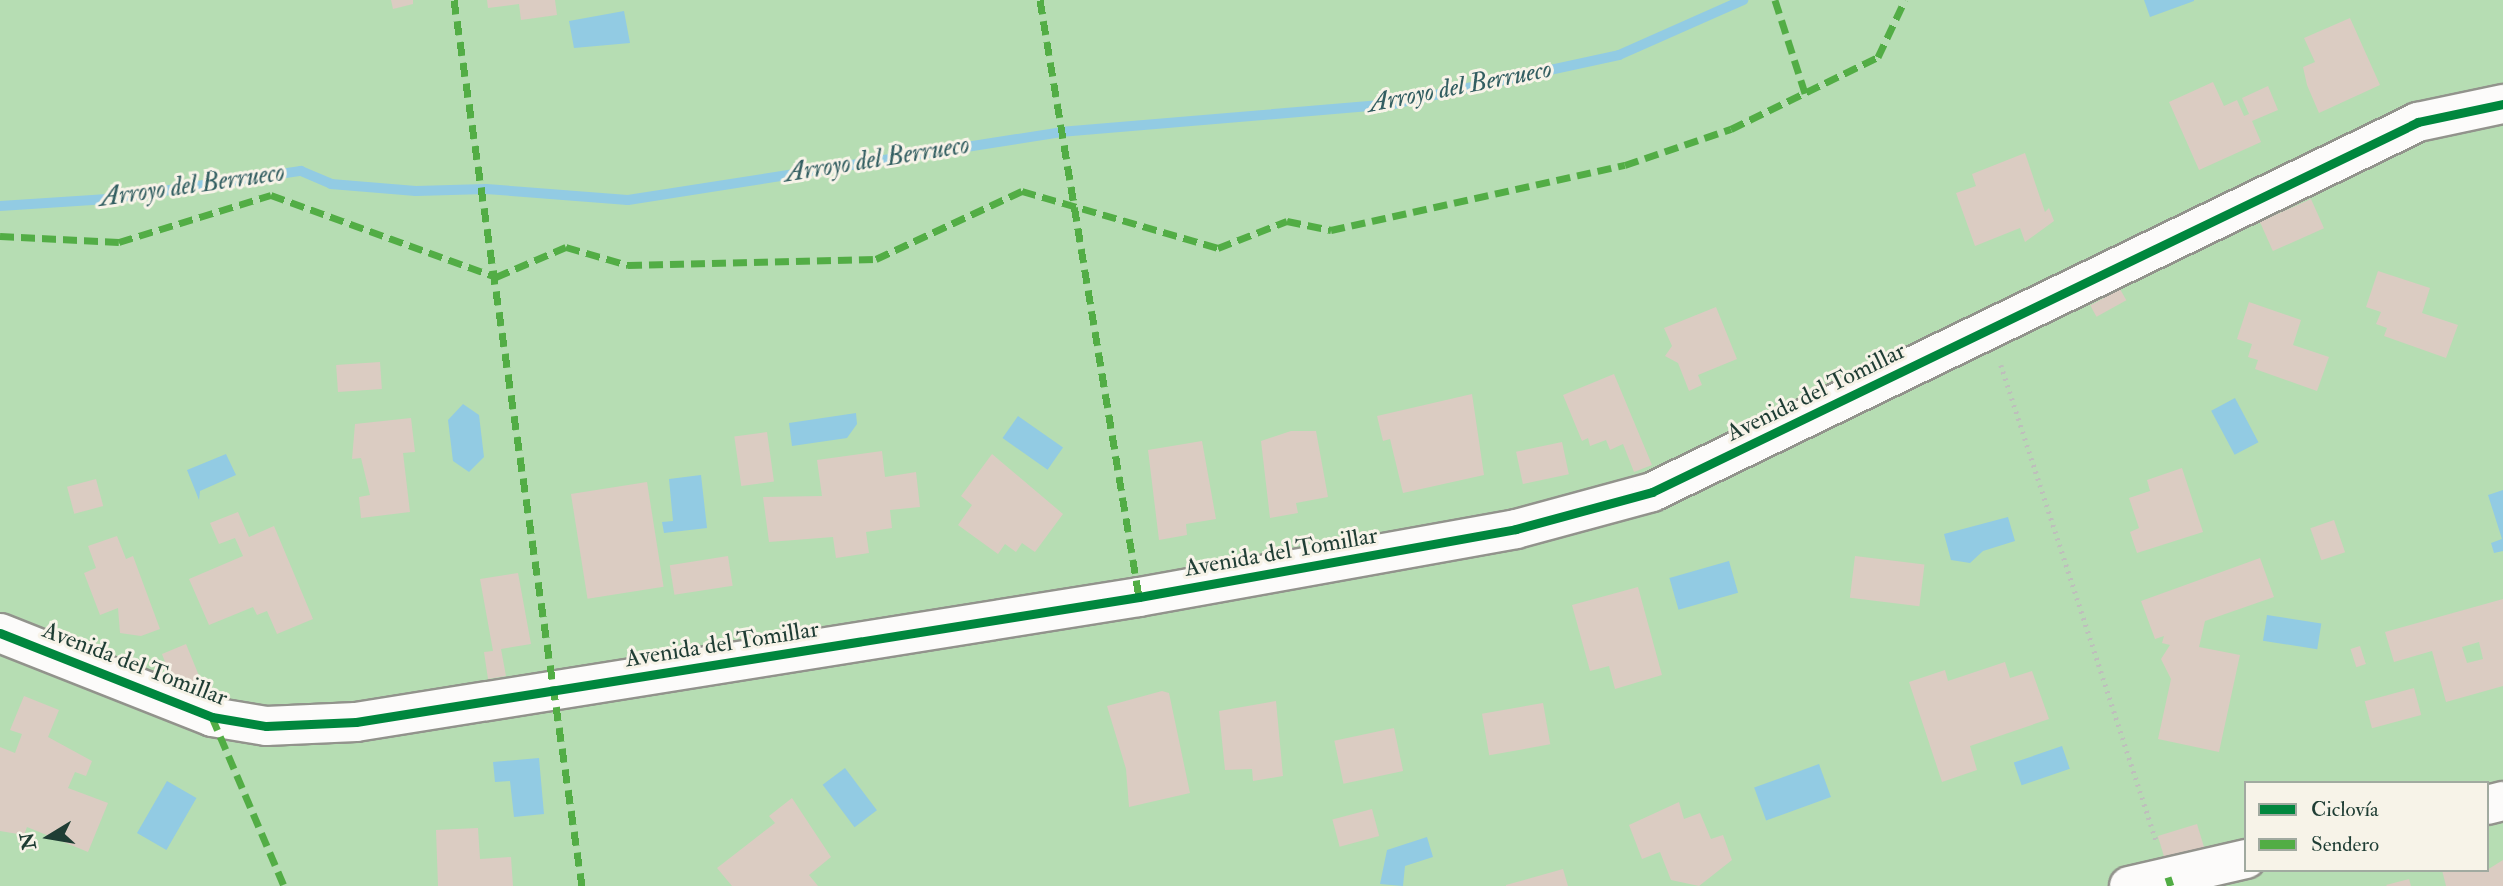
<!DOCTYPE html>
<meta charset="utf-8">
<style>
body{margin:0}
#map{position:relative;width:2503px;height:886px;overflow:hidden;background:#eee6db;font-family:"IM FELL Double Pica",serif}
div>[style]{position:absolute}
.green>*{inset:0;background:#b6ddb3}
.water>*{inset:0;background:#92cbe3;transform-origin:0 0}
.stream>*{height:10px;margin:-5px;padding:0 5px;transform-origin:5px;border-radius:5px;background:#92cbe3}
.building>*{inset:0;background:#dbccc2;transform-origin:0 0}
.path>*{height:4.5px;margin-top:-2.25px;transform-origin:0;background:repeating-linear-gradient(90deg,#bebfbc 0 2px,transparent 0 7px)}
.roads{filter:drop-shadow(2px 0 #92938c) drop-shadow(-2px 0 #92938c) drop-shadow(0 2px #92938c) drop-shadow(0 -2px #92938c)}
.street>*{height:38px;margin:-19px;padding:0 19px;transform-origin:19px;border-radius:19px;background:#fcfbfa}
.quiet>*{height:7px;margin-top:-3.5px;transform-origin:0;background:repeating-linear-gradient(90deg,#52ad45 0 14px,transparent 0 21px)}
.cycleway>*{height:9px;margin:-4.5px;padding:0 4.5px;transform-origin:4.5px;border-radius:4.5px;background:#00873e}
span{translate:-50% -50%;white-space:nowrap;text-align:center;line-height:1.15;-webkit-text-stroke:6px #f7f3e8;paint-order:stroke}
.street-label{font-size:24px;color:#1f3d34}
.water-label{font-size:26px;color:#325e61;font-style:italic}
.legend{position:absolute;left:2244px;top:781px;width:245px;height:91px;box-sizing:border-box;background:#f7f3e8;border:2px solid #a1aaa0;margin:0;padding:9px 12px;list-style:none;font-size:21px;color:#1f3d34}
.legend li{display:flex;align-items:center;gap:14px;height:35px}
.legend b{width:35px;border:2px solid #a1aaa0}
.north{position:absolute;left:14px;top:802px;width:70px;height:70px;-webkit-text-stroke:5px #f7f3e8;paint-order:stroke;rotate:259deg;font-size:19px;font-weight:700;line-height:28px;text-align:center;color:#1f3d34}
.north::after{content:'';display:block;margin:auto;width:24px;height:32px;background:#1f3d34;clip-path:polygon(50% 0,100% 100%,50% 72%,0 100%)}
</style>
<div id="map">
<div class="green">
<div style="clip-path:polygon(evenodd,0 0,2503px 0,2503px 886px,0 886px,0 0,2246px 783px,2487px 783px,2487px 870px,2246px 870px,2246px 783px)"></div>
</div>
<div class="water">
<div style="clip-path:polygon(2144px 0,2194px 0,2194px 1px,2150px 17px)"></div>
<div style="clip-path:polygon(624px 11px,630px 43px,574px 48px,569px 21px)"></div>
<div style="left:2235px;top:398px;width:50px;height:27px;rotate:62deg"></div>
<div style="clip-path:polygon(463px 404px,479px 415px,484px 457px,469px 472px,453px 461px,448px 420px)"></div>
<div style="clip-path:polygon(856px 413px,857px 424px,847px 438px,792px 446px,789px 423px)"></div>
<div style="left:1018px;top:416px;width:55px;height:27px;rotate:35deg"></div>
<div style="clip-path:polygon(226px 454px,236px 475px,200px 491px,199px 500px,187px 470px)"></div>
<div style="clip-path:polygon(701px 475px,707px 528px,664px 533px,662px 522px,673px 521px,669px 479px)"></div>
<div style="clip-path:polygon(2503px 490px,2503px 551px,2494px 553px,2491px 543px,2502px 539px,2488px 495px)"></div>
<div style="clip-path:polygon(2008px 517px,2015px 541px,1983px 551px,1970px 563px,1951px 560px,1944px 534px)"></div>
<div style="left:1729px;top:561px;width:33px;height:62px;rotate:74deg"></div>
<div style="left:2267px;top:615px;width:55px;height:26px;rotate:9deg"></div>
<div style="left:2062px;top:746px;width:24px;height:51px;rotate:71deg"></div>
<div style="clip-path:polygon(539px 758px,544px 814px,514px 817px,510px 781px,495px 782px,493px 762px)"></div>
<div style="left:1819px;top:764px;width:35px;height:69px;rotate:70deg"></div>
<div style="left:845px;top:768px;width:53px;height:28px;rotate:53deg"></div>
<div style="left:167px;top:781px;width:34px;height:60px;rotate:30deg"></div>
<div style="clip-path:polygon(1427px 837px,1433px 857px,1405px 866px,1403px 886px,1380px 884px,1387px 850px)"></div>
</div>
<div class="stream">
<div style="left:0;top:206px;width:108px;rotate:-3.7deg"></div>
<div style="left:108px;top:199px;width:195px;rotate:-8.3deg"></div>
<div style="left:301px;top:171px;width:33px;rotate:23deg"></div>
<div style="left:331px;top:184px;width:85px;rotate:4.7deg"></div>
<div style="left:416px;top:191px;width:70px;rotate:-1.6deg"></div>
<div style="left:486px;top:189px;width:142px;rotate:4.4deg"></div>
<div style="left:628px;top:200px;width:437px;rotate:-8.9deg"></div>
<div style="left:1060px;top:132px;width:334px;rotate:-4.8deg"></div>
<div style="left:1393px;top:104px;width:231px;rotate:-12.2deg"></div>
<div style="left:1619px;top:55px;width:136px;rotate:-23.9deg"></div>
</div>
<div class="building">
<div style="clip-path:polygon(391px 0,413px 0,413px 4px,393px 9px)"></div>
<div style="clip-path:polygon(487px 0,555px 0,557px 15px,521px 20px,519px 4px,488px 8px)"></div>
<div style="clip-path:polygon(2350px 18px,2380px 85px,2319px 113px,2307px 85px,2303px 67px,2315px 62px,2304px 38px)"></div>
<div style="clip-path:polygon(2213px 82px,2224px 106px,2237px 100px,2244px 116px,2249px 114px,2242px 98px,2268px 86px,2278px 110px,2252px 121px,2261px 142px,2199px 170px,2169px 102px)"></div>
<div style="clip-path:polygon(2025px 153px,2045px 212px,2049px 208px,2054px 221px,2025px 242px,2020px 228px,1975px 246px,1956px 193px,1976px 186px,1972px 174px)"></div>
<div style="left:2311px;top:199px;width:32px;height:56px;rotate:66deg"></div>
<div style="clip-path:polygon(2378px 271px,2430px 288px,2422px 313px,2458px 325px,2446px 358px,2384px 336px,2387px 328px,2376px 324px,2381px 312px,2366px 307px)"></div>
<div style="left:2120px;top:289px;width:13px;height:34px;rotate:61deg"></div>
<div style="clip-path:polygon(2249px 302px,2301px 320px,2293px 345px,2329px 357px,2317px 391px,2255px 369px,2258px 360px,2248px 357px,2252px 344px,2237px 339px)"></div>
<div style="clip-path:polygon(1716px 307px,1737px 359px,1698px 375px,1702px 385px,1689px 391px,1678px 363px,1665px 356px,1672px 346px,1664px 328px)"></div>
<div style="left:380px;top:362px;width:27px;height:44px;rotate:86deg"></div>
<div style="clip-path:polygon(1614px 374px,1652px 465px,1634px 472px,1623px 444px,1610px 450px,1606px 440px,1590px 446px,1588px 438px,1582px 441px,1563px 395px)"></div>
<div style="clip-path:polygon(1472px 394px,1484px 475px,1403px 493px,1390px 439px,1383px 441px,1377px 416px)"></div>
<div style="clip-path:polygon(411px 418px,415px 452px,403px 453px,410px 512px,361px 518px,359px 497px,370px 495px,361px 458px,352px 459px,355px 424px)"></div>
<div style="clip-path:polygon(1291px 431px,1316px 431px,1328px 497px,1296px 503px,1298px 513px,1270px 518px,1261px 441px)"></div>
<div style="left:767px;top:432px;width:50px;height:33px;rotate:82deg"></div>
<div style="clip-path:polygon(1202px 441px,1216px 519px,1186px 524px,1187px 535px,1159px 540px,1148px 450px)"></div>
<div style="left:1562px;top:442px;width:33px;height:47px;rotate:78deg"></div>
<div style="clip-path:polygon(882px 451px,885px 477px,916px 472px,920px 507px,890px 510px,892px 528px,866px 532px,869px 553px,836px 558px,833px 537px,769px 542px,763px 497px,822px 496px,817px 460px)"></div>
<div style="clip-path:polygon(992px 454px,1063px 514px,1035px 552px,1022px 543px,1016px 552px,1005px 544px,998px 554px,958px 525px,972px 505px,961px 496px)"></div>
<div style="clip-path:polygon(2182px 468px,2203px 532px,2137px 553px,2130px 532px,2139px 528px,2129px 498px,2150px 491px,2147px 480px)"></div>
<div style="left:96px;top:479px;width:28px;height:30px;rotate:75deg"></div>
<div style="left:647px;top:482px;width:106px;height:77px;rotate:81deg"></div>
<div style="clip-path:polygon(238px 512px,249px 537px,274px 526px,313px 619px,277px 634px,267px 611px,257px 615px,253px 607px,209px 625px,189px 579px,243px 556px,235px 538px,219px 544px,210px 523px)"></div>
<div style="left:2334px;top:520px;width:34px;height:25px;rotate:71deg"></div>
<div style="clip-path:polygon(117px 536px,126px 559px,133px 556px,160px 629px,141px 636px,120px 633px,118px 608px,100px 615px,84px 573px,96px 568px,88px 546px)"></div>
<div style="left:728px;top:556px;width:30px;height:59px;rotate:81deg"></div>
<div style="left:1855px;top:556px;width:70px;height:42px;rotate:7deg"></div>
<div style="clip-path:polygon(2260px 558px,2274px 597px,2205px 621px,2199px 647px,2240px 655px,2219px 752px,2158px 739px,2171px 679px,2161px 659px,2170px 645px,2162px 643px,2164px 636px,2155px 639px,2141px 601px)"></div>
<div style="clip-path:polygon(518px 573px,531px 644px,501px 649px,506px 676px,488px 679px,484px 652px,493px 651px,480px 579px)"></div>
<div style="clip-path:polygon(1638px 587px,1662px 675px,1615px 689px,1609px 666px,1590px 671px,1572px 605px)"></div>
<div style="clip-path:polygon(evenodd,2503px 599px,2503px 686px,2446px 702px,2432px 651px,2394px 662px,2385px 632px,2503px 599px,2479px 642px,2483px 659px,2467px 663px,2462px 647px,2479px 642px)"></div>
<div style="clip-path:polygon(186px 644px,204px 688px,170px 675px,162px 654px)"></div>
<div style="left:2360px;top:646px;width:19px;height:10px;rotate:72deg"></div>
<div style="clip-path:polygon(2005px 662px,2010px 678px,2032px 671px,2049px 719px,1970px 746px,1977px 770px,1942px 782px,1909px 682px,1945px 670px,1948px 681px)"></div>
<div style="left:2414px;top:688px;width:28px;height:51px;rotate:75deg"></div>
<div style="clip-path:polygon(1162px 691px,1169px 693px,1190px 793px,1129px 807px,1126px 769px,1107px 706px)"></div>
<div style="clip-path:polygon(24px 696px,59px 710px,48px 737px,92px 761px,86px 776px,75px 772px,68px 788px,108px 803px,88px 852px,27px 827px,24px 835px,0 831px,0 747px,15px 753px,22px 734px,10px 730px)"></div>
<div style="clip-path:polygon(1276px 701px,1283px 776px,1253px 781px,1252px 769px,1225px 770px,1219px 711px)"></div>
<div style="left:1543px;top:703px;width:42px;height:62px;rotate:80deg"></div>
<div style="left:1394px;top:728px;width:44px;height:61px;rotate:78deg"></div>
<div style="clip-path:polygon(792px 798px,831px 857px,809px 875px,818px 886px,732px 886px,717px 868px,775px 823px,769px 816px)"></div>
<div style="clip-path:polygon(1679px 802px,1684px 819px,1700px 813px,1711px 839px,1723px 835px,1732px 860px,1699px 886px,1671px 880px,1660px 852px,1642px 859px,1629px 825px)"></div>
<div style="left:1372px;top:809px;width:28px;height:41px;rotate:75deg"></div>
<div style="left:2197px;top:824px;width:24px;height:41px;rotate:73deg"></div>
<div style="clip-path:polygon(478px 828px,480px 859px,511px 857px,513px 886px,438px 886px,436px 830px)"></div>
<div style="clip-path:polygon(2503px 860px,2503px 886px,2446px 886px,2442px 870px,2487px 870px)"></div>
<div style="clip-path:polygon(1563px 869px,1568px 886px,1506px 886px,1506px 885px)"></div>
<div style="clip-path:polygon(2409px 879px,2411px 886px,2387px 886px,2386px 885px)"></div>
</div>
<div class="path">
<div style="left:2001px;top:365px;width:503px;rotate:71.93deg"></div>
</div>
<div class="roads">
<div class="street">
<div style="left:0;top:633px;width:228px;rotate:21.6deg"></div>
<div style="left:212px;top:717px;width:55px;rotate:9.5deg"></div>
<div style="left:266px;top:726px;width:90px;rotate:-2.5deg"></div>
<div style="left:356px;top:722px;width:793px;rotate:-9.07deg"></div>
<div style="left:1139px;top:597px;width:383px;rotate:-10.2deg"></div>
<div style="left:1516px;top:529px;width:141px;rotate:-15.2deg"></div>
<div style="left:1652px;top:492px;width:851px;rotate:-25.78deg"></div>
<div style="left:2418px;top:122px;width:87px;rotate:-12deg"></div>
<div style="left:2487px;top:805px;width:16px;rotate:-14deg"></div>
<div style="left:2129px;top:886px;width:120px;rotate:-13deg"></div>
</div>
</div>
<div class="quiet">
<div style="left:454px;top:0;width:895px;rotate:81.78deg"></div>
<div style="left:1040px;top:0;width:605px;rotate:80.58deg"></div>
<div style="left:1775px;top:0;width:98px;rotate:72.1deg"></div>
<div style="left:0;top:236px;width:119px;rotate:2.9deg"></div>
<div style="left:119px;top:242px;width:159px;rotate:-17.2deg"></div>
<div style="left:271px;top:195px;width:239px;rotate:20deg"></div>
<div style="left:496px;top:277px;width:76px;rotate:-23.2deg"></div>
<div style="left:566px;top:247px;width:65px;rotate:16.2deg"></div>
<div style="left:628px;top:265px;width:248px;rotate:-1.4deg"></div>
<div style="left:876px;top:259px;width:161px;rotate:-25deg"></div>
<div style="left:1022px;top:191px;width:204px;rotate:16.2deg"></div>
<div style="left:1218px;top:248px;width:74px;rotate:-21.4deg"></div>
<div style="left:1287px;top:221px;width:45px;rotate:11.6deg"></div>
<div style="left:1331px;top:230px;width:301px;rotate:-12.5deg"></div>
<div style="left:1625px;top:165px;width:112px;rotate:-18.8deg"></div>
<div style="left:1731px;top:129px;width:164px;rotate:-26.1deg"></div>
<div style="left:1878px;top:57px;width:63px;rotate:-64.7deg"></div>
<div style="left:212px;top:717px;width:184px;rotate:66.9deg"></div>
<div style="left:2168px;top:877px;width:9px;rotate:72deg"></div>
</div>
<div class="cycleway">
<div style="left:0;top:633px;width:228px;rotate:21.6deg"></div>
<div style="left:212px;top:717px;width:55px;rotate:9.5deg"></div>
<div style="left:266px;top:726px;width:90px;rotate:-2.5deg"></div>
<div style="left:356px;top:722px;width:793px;rotate:-9.07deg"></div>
<div style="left:1139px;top:597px;width:383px;rotate:-10.2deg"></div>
<div style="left:1516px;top:529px;width:141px;rotate:-15.2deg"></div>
<div style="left:1652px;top:492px;width:851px;rotate:-25.78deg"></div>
<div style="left:2418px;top:122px;width:87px;rotate:-12deg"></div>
</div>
<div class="street-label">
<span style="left:1816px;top:392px;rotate:-26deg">Avenida del Tomillar</span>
<span style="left:1281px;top:552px;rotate:-10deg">Avenida del Tomillar</span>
<span style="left:722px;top:644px;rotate:-9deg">Avenida del Tomillar</span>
<span style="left:135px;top:664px;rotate:21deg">Avenida del Tomillar</span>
</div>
<div class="water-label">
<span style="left:1460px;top:87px;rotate:-11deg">Arroyo del Berrueco</span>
<span style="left:877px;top:160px;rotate:-9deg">Arroyo del Berrueco</span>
<span style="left:192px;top:186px;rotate:-8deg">Arroyo del Berrueco</span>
</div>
<ul class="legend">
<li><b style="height:9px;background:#00873e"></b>Ciclovía</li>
<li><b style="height:9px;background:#52ad45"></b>Sendero</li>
</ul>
<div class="north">N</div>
</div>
